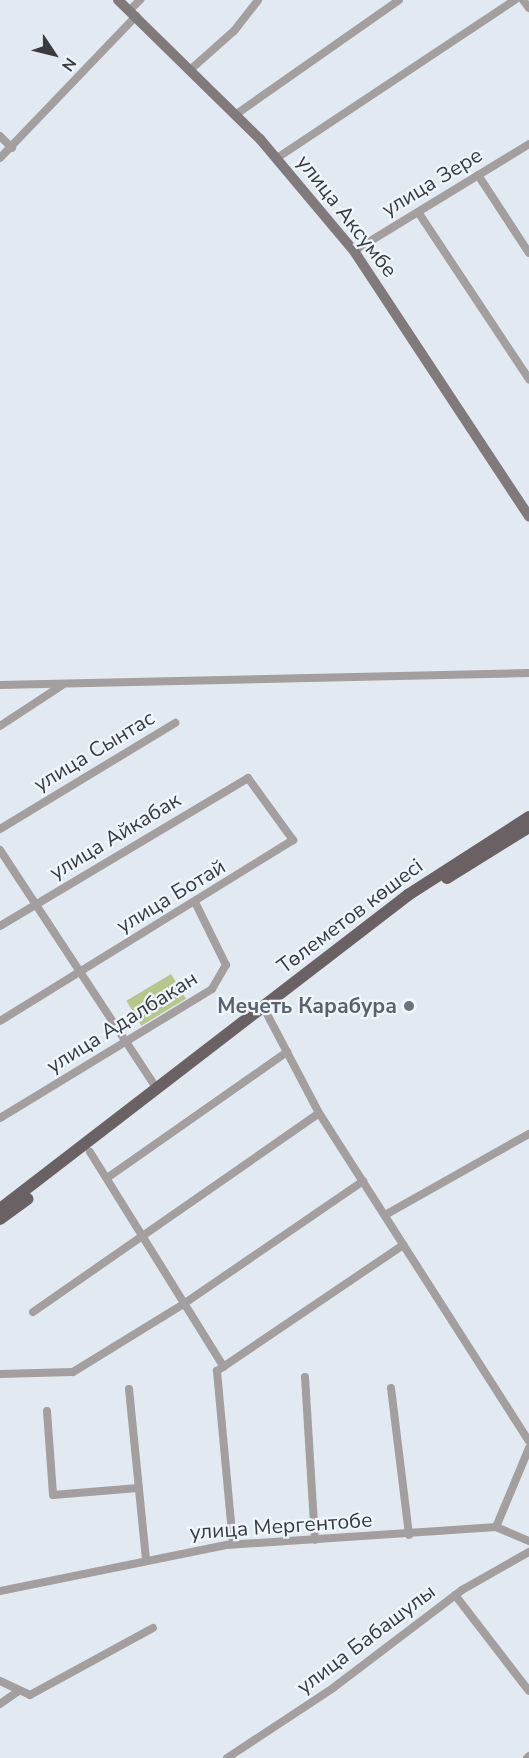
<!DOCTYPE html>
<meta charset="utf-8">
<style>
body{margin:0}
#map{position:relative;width:529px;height:1758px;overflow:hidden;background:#e2e9f1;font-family:"Nunito Sans",sans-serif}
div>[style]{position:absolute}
.green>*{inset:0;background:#b6c68d;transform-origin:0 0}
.minor>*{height:8px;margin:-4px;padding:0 4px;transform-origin:4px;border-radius:4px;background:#a39e9f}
.secondary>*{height:10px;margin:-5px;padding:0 5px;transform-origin:5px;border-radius:5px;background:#817a7c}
.primary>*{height:12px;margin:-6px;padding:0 6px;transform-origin:6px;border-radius:6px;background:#696163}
.dots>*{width:16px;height:16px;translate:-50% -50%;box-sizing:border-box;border:3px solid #eff6fe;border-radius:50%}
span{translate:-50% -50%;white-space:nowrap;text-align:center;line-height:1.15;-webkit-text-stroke:4.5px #eff6fe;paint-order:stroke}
.street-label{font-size:21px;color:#393b3f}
.worship-label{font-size:21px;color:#5b616d;font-weight:700}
.right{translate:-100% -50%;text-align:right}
.north{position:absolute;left:24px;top:24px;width:60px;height:60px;-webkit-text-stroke:4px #eff6fe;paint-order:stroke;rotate:125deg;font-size:16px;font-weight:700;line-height:24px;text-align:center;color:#393b3f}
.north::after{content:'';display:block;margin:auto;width:21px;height:27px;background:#393b3f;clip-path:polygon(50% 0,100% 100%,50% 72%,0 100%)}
</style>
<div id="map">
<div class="green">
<div style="left:171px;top:974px;width:29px;height:52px;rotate:59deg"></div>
</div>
<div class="minor">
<div style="left:523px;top:0;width:10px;rotate:53deg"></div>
<div style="left:129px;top:11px;width:16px;rotate:-45deg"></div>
<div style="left:190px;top:70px;width:59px;rotate:-41.6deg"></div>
<div style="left:234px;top:31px;width:39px;rotate:-52deg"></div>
<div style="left:235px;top:115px;width:200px;rotate:-35deg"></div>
<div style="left:0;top:136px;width:17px;rotate:45deg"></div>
<div style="left:0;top:158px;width:197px;rotate:-46.2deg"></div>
<div style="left:277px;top:158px;width:286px;rotate:-33.6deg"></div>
<div style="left:478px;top:175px;width:93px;rotate:56.8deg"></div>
<div style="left:418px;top:212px;width:201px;rotate:56.4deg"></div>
<div style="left:354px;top:251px;width:205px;rotate:-31.4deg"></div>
<div style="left:0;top:685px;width:529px;rotate:-1.3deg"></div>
<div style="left:0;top:726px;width:73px;rotate:-33.3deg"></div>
<div style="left:0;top:829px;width:205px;rotate:-31.2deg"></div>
<div style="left:0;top:850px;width:286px;rotate:56.7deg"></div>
<div style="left:0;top:926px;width:289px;rotate:-30.8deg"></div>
<div style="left:248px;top:778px;width:77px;rotate:54deg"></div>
<div style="left:293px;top:840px;width:344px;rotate:148.3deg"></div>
<div style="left:267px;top:1014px;width:112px;rotate:62.3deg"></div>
<div style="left:319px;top:1113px;width:389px;rotate:57.4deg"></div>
<div style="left:0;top:1118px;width:248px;rotate:-31.3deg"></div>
<div style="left:212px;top:989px;width:28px;rotate:-60deg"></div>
<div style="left:226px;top:965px;width:70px;rotate:-116.2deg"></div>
<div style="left:90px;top:1152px;width:253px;rotate:58.1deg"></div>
<div style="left:107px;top:1178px;width:220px;rotate:-35deg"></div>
<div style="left:385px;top:1215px;width:165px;rotate:-29.4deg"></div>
<div style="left:33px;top:1312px;width:348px;rotate:-34.8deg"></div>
<div style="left:0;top:1374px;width:73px;rotate:-1.6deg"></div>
<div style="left:73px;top:1372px;width:132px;rotate:-31.6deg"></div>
<div style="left:185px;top:1303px;width:216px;rotate:-34.4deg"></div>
<div style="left:305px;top:1377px;width:163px;rotate:86.5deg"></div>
<div style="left:391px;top:1388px;width:148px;rotate:83deg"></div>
<div style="left:129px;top:1389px;width:171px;rotate:84.3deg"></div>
<div style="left:47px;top:1411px;width:84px;rotate:85.9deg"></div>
<div style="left:53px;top:1495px;width:85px;rotate:-4.7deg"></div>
<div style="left:496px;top:1527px;width:86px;rotate:-67.3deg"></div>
<div style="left:233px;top:1544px;width:174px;rotate:-95.3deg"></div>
<div style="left:217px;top:1371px;width:225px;rotate:-34.1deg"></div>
<div style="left:0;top:1591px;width:232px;rotate:-11.5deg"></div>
<div style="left:227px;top:1545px;width:270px;rotate:-3.8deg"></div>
<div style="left:496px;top:1527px;width:36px;rotate:23deg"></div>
<div style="left:455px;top:1595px;width:121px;rotate:52.4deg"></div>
<div style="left:0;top:1681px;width:33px;rotate:25deg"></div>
<div style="left:30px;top:1695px;width:140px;rotate:-28.6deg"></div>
<div style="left:0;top:1704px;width:21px;rotate:-35deg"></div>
<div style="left:227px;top:1758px;width:127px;rotate:-33.4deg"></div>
<div style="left:333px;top:1688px;width:162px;rotate:-37.2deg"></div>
<div style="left:462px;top:1590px;width:77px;rotate:-29.6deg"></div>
<div style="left:527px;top:1758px;width:3px;rotate:-45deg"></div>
</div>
<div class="secondary">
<div style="left:118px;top:0;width:199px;rotate:44.4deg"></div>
<div style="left:260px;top:139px;width:146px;rotate:50deg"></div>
<div style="left:354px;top:251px;width:318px;rotate:56.6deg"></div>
</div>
<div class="primary">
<div style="left:447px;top:878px;width:97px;rotate:-31.9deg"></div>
<div style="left:0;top:1209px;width:515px;rotate:-37.58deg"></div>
<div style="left:408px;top:895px;width:144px;rotate:-32.8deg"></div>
<div style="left:0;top:1219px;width:34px;rotate:-36deg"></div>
</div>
<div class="dots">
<div style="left:409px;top:1006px;background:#6b7280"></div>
</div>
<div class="street-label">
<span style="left:432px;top:182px;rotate:-31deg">улица Зере</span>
<span style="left:347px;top:216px;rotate:52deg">улица Аксумбе</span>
<span style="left:94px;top:751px;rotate:-31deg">улица Сынтас</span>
<span style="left:115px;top:836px;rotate:-31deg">улица Айкабак</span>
<span style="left:171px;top:896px;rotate:-31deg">улица Ботай</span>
<span style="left:350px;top:916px;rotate:-37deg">Төлеметов көшесі</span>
<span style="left:122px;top:1022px;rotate:-32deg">улица Адалбакан</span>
<span style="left:281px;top:1526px;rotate:-4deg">улица Мергентобе</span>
<span style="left:366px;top:1639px;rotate:-37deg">улица Бабашулы</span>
</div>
<div class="worship-label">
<span class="right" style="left:397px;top:1006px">Мечеть Карабура</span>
</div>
<div class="north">N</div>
</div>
